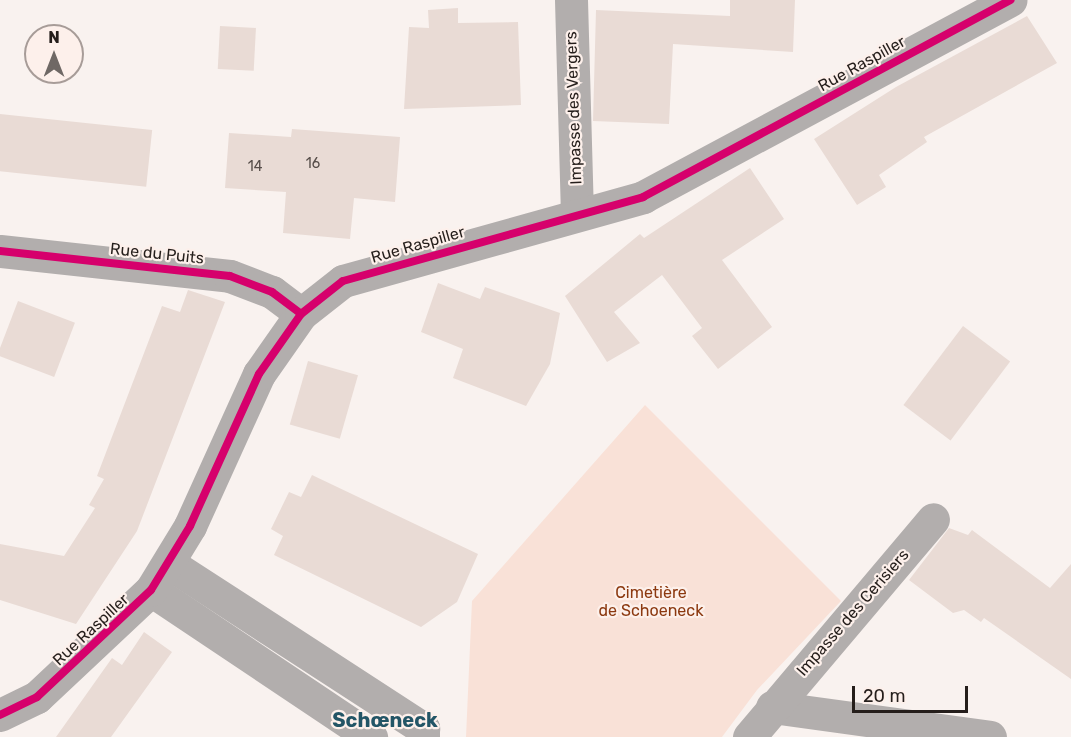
<!DOCTYPE html>
<meta charset="utf-8">
<style>
body{margin:0}
#map{position:relative;width:1071px;height:737px;overflow:hidden;background:#f9f2ef;font-family:Rubik,sans-serif}
div>[style]{position:absolute}
.green>*{inset:0;background:#f9e1d7}
.building>*{inset:0;background:#e9dbd5;transform-origin:0 0}
.street>*{height:33px;margin:-16.5px;padding:0 16.5px;transform-origin:16.5px;border-radius:16.5px;background:#b2aead}
.cycleway>*{height:8px;margin:-4px;padding:0 4px;transform-origin:4px;border-radius:4px;background:#d6006c}
span{translate:-50% -50%;white-space:nowrap;text-align:center;line-height:1.15;-webkit-text-stroke:4.5px #fdf0eb;paint-order:stroke}
.number-label{font-size:14px;color:#574e4a}
.number-label span{-webkit-text-stroke-width:0}
.street-label{font-size:16px;color:#251e1b}
.park-label{font-size:16px;color:#8c3910}
.quarter-label{font-size:20px;color:#235566;font-weight:700}
.north{position:absolute;left:24px;top:24px;width:60px;height:60px;box-sizing:border-box;background:#fdf0eb;border:2px solid #a79c98;border-radius:50%;rotate:0deg;font-size:16px;font-weight:700;line-height:24px;text-align:center;color:#251e1b}
.north::after{content:'';display:block;margin:auto;width:21px;height:27px;background:#6f6865;clip-path:polygon(50% 0,100% 100%,50% 72%,0 100%)}
.scale{position:absolute;left:852px;top:686px;width:116px;height:27px;box-sizing:border-box;border:3px solid #251e1b;border-top:0;padding-left:8px;font-size:18px;line-height:21px;white-space:nowrap;color:#251e1b;-webkit-text-stroke:4px #fdf0eb;paint-order:stroke}
</style>
<div id="map">
<div class="green">
<div style="clip-path:polygon(645px 405px,841px 601px,757px 690px,722px 737px,466px 737px,472px 601px)"></div>
</div>
<div class="building">
<div style="clip-path:polygon(730px 0,795px 0,793px 52px,673px 44px,669px 124px,593px 121px,596px 10px,730px 16px)"></div>
<div style="clip-path:polygon(458px 8px,458px 23px,518px 22px,521px 105px,404px 109px,409px 27px,429px 28px,428px 10px)"></div>
<div style="clip-path:polygon(1027px 16px,1057px 63px,924px 137px,927px 142px,879px 175px,886px 187px,857px 205px,814px 139px,896px 87px)"></div>
<div style="left:220px;top:26px;width:36px;height:43px;rotate:3deg"></div>
<div style="left:0;top:114px;width:153px;height:57px;rotate:6deg"></div>
<div style="clip-path:polygon(292px 129px,400px 137px,395px 202px,354px 198px,350px 239px,283px 233px,286px 192px,225px 188px,229px 133px,291px 137px)"></div>
<div style="clip-path:polygon(750px 168px,784px 219px,722px 260px,772px 327px,718px 369px,692px 336px,702px 328px,662px 275px,614px 312px,640px 343px,607px 362px,565px 296px,640px 234px,644px 238px)"></div>
<div style="clip-path:polygon(438px 283px,480px 299px,485px 287px,560px 313px,550px 364px,526px 406px,453px 378px,463px 349px,421px 332px)"></div>
<div style="clip-path:polygon(188px 290px,225px 302px,137px 531px,76px 624px,0 600px,0 544px,64px 556px,95px 508px,89px 505px,104px 479px,97px 476px,162px 306px,180px 312px)"></div>
<div style="left:18px;top:301px;width:61px;height:58px;rotate:21deg"></div>
<div style="left:963px;top:326px;width:59px;height:99px;rotate:37deg"></div>
<div style="left:308px;top:361px;width:52px;height:66px;rotate:16deg"></div>
<div style="clip-path:polygon(312px 475px,478px 554px,457px 602px,421px 627px,274px 555px,283px 536px,271px 529px,289px 492px,301px 497px)"></div>
<div style="clip-path:polygon(949px 528px,968px 535px,972px 530px,1050px 588px,1071px 564px,1071px 679px,984px 618px,981px 622px,964px 610px,953px 613px,909px 580px)"></div>
<div style="clip-path:polygon(144px 632px,172px 652px,111px 737px,56px 737px,112px 658px,122px 665px)"></div>
</div>
<div class="street">
<div style="left:571px;top:0;width:215px;rotate:88.4deg"></div>
<div style="left:0;top:251px;width:231px;rotate:6.2deg"></div>
<div style="left:230px;top:276px;width:45px;rotate:20.9deg"></div>
<div style="left:272px;top:292px;width:36px;rotate:37deg"></div>
<div style="left:170px;top:564px;width:302px;rotate:33deg"></div>
<div style="left:423px;top:728px;width:9px;rotate:90deg"></div>
<div style="left:151px;top:590px;width:265px;rotate:33.8deg"></div>
<div style="left:772px;top:707px;width:220px;rotate:7.8deg"></div>
<div style="left:0;top:715px;width:41px;rotate:-25.9deg"></div>
<div style="left:37px;top:697px;width:156px;rotate:-43.2deg"></div>
<div style="left:151px;top:590px;width:75px;rotate:-58.6deg"></div>
<div style="left:190px;top:526px;width:167px;rotate:-65.6deg"></div>
<div style="left:259px;top:374px;width:73px;rotate:-55deg"></div>
<div style="left:301px;top:314px;width:53px;rotate:-38.2deg"></div>
<div style="left:343px;top:281px;width:312px;rotate:-15.6deg"></div>
<div style="left:643px;top:197px;width:417px;rotate:-28.2deg"></div>
<div style="left:749px;top:737px;width:285px;rotate:-49.8deg"></div>
</div>
<div class="cycleway">
<div style="left:0;top:251px;width:231px;rotate:6.2deg"></div>
<div style="left:230px;top:276px;width:45px;rotate:20.9deg"></div>
<div style="left:272px;top:292px;width:36px;rotate:37deg"></div>
<div style="left:0;top:715px;width:41px;rotate:-25.9deg"></div>
<div style="left:37px;top:697px;width:156px;rotate:-43.2deg"></div>
<div style="left:151px;top:590px;width:75px;rotate:-58.6deg"></div>
<div style="left:190px;top:526px;width:167px;rotate:-65.6deg"></div>
<div style="left:259px;top:374px;width:73px;rotate:-55deg"></div>
<div style="left:301px;top:314px;width:53px;rotate:-38.2deg"></div>
<div style="left:343px;top:281px;width:312px;rotate:-15.6deg"></div>
<div style="left:643px;top:197px;width:417px;rotate:-28.2deg"></div>
</div>
<div class="number-label">
<span style="left:313px;top:164px">16</span>
<span style="left:255px;top:167px">14</span>
</div>
<div class="street-label">
<span style="left:862px;top:64px;rotate:-29deg">Rue Raspiller</span>
<span style="left:574px;top:108px;rotate:-92deg">Impasse des Vergers</span>
<span style="left:418px;top:245px;rotate:-16deg">Rue Raspiller</span>
<span style="left:157px;top:254px;rotate:6deg">Rue du Puits</span>
<span style="left:853px;top:613px;rotate:-49deg">Impasse des Cerisiers</span>
<span style="left:91px;top:630px;rotate:-43deg">Rue Raspiller</span>
</div>
<div class="park-label">
<span style="left:651px;top:602px">Cimetière<br>de Schoeneck</span>
</div>
<div class="quarter-label">
<span style="left:385px;top:720px">Schœneck</span>
</div>
<div class="north">N</div>
<div class="scale">20 m</div>
</div>
